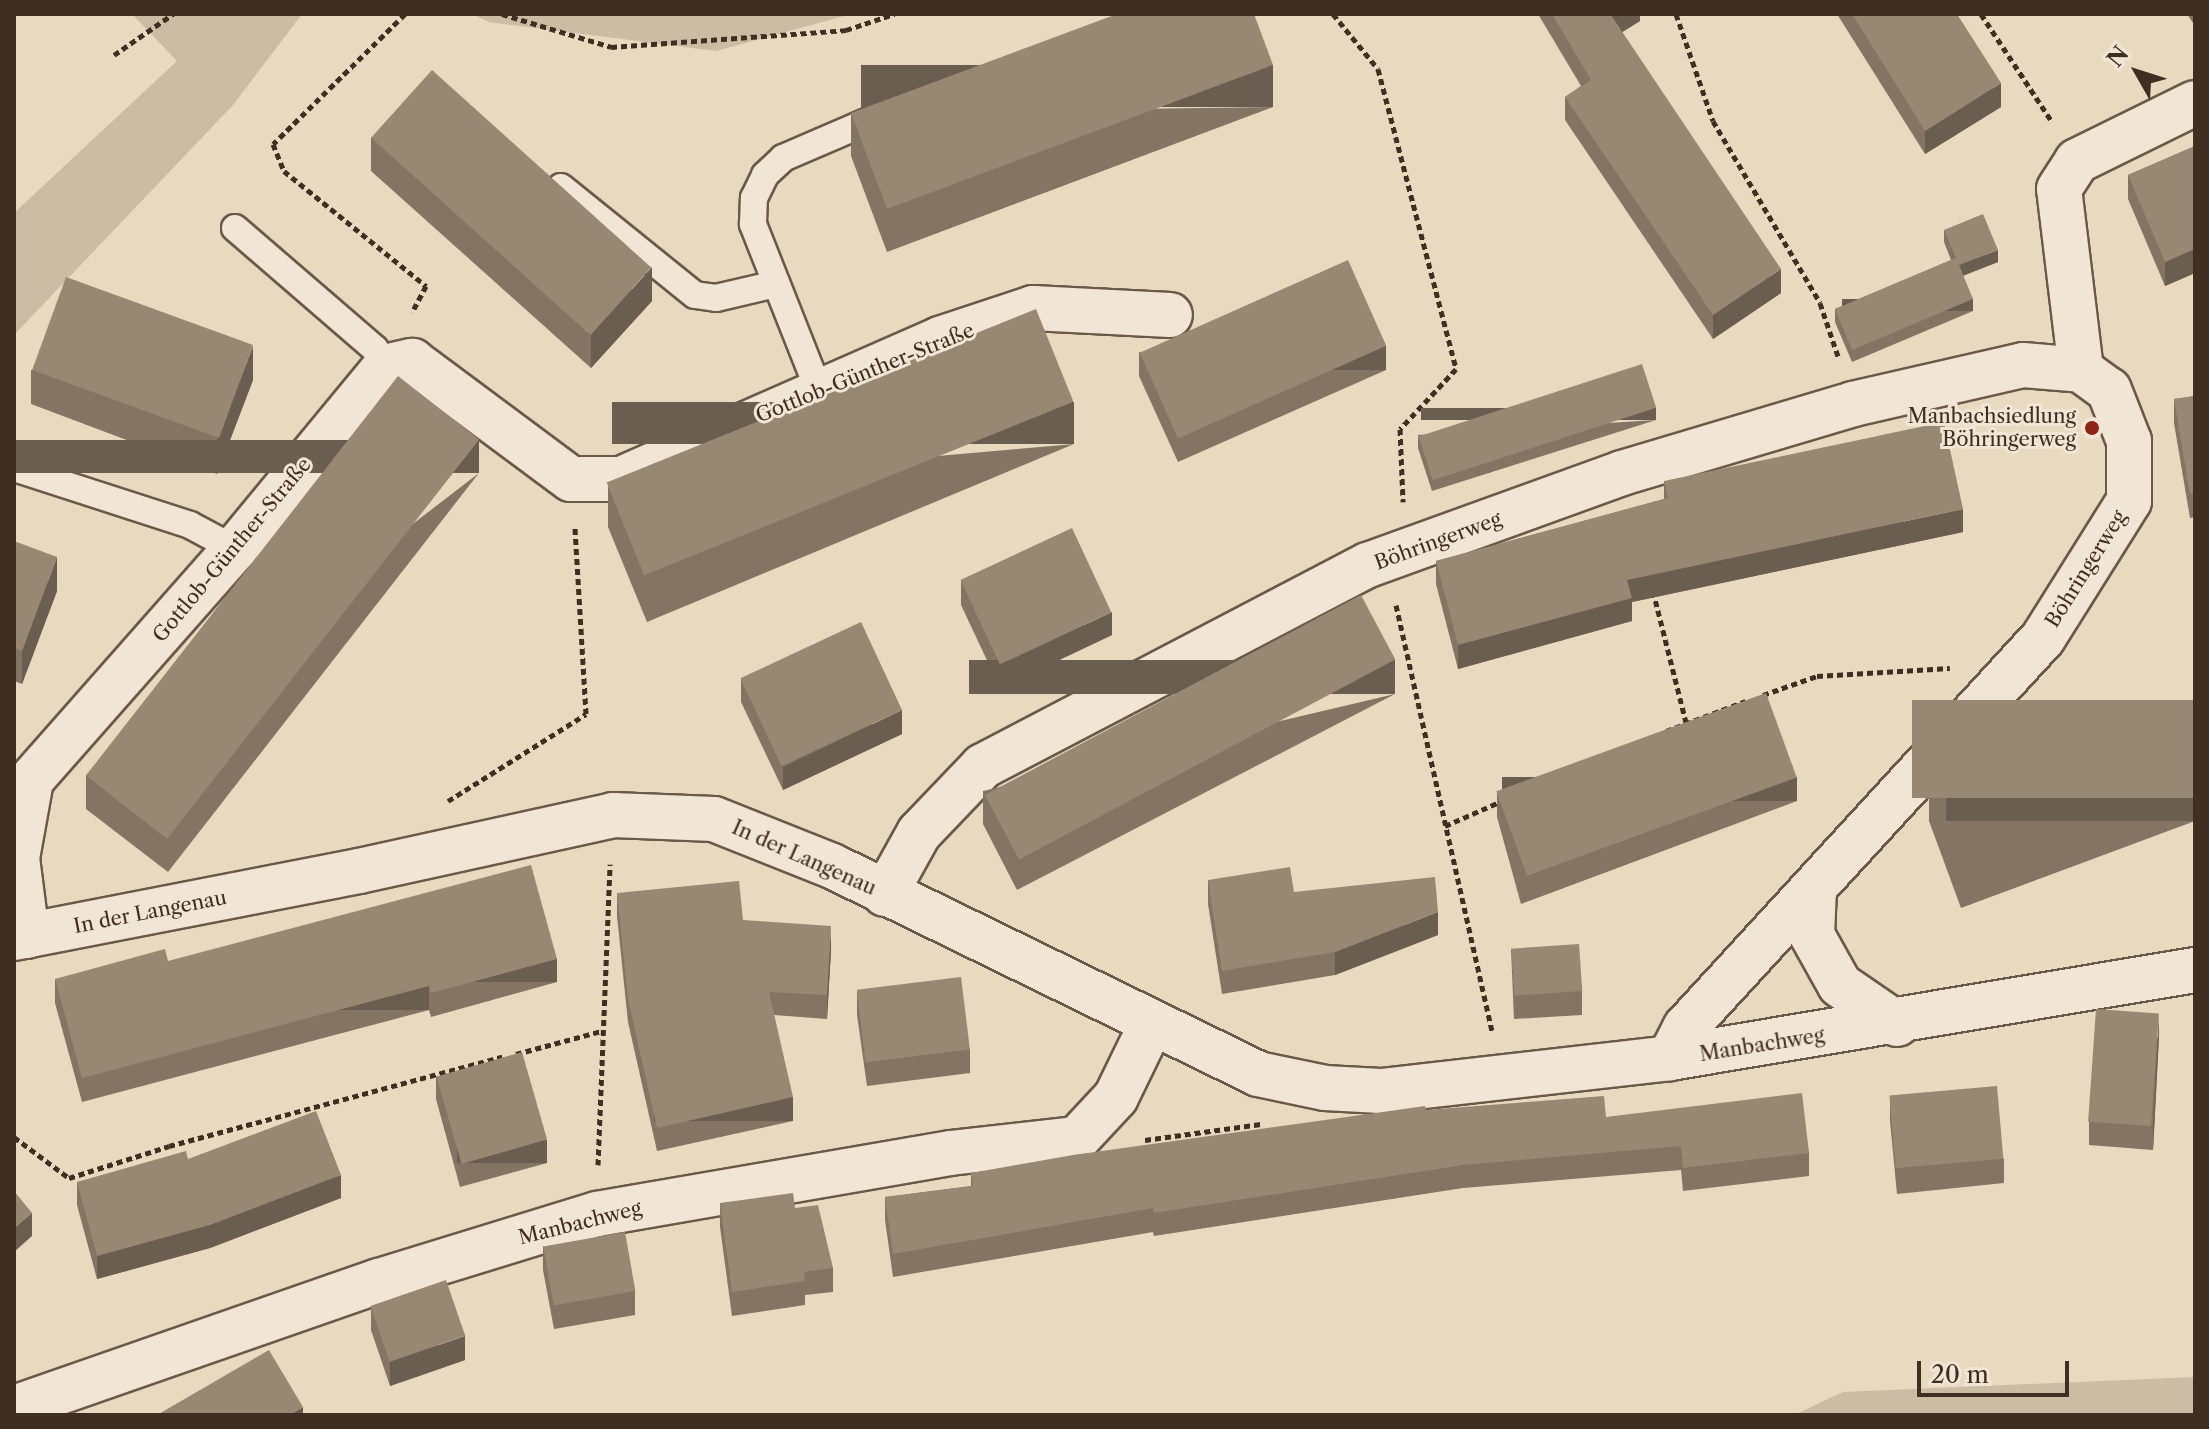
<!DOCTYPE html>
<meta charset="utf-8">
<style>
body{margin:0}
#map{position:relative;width:2209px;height:1429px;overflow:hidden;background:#e9d9be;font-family:"Libre Caslon Text",serif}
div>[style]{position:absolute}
.green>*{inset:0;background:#ccbca3}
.path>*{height:5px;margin-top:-2.5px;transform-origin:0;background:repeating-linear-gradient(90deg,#402e22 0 6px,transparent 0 10px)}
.roads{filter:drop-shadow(2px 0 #6a5949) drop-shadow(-2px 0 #6a5949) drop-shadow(0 2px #6a5949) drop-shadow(0 -2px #6a5949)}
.service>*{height:26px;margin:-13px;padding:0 13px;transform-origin:13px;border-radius:13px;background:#f1e6d5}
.minor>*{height:44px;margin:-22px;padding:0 22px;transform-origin:22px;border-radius:22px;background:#f1e6d5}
.wall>*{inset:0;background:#837463}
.shaded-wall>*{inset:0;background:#6a5e50;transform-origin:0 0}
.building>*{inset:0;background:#988773;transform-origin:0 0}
.dots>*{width:22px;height:22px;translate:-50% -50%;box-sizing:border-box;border:4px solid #f1e6d5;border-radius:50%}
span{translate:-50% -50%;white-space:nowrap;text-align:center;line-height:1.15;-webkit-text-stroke:6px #f1e6d5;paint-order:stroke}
.street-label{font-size:20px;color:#402e22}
.poi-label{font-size:20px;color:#402e22}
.right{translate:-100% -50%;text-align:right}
.frame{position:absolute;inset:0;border:16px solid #402e22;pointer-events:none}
.north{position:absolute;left:2097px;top:32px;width:80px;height:80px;-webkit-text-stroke:6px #f1e6d5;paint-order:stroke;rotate:309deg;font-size:22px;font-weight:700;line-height:32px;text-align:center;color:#402e22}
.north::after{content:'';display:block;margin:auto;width:28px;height:36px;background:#402e22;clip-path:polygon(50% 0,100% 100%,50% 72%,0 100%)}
.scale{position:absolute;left:1917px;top:1361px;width:152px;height:36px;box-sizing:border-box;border:4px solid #402e22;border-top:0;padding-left:10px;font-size:24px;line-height:28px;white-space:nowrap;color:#402e22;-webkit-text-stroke:6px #f1e6d5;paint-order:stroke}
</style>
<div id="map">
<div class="green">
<div style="clip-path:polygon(132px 14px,302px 14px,233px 105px,14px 335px,14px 213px,177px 61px)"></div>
<div style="clip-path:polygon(472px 14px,852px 14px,716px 51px,489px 22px)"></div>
<div style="clip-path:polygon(2195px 1377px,2195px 1415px,1794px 1415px,1843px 1392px)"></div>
</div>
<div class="path">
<div style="left:405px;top:14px;width:185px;rotate:135.4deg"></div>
<div style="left:273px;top:144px;width:29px;rotate:68deg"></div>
<div style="left:284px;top:171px;width:183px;rotate:39deg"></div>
<div style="left:426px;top:286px;width:30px;rotate:118deg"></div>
<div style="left:502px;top:14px;width:114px;rotate:16.8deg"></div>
<div style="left:611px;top:47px;width:236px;rotate:-4.1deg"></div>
<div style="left:846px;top:30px;width:51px;rotate:-18.4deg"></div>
<div style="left:1333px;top:14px;width:71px;rotate:50.7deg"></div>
<div style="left:1378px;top:69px;width:310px;rotate:75.4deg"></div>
<div style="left:1456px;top:369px;width:82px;rotate:133deg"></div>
<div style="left:1400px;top:429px;width:73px;rotate:87.6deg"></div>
<div style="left:1676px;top:14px;width:113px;rotate:70.9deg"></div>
<div style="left:1713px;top:121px;width:211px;rotate:59.5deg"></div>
<div style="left:1820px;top:303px;width:59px;rotate:71.3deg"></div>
<div style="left:1981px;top:14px;width:127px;rotate:56.6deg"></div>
<div style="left:114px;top:55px;width:72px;rotate:-34.8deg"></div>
<div style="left:1653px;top:591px;width:135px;rotate:75.9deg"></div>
<div style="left:1396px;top:605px;width:438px;rotate:77.3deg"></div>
<div style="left:1763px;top:695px;width:57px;rotate:-19.4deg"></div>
<div style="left:1817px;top:676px;width:133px;rotate:-3.4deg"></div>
<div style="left:1666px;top:731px;width:85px;rotate:-20.6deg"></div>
<div style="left:448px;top:801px;width:163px;rotate:-32.2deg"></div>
<div style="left:586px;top:714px;width:186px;rotate:-93.4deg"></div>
<div style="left:1445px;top:826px;width:62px;rotate:-23.7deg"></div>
<div style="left:516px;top:1054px;width:88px;rotate:-15.1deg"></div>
<div style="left:14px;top:1137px;width:69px;rotate:36.7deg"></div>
<div style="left:69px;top:1178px;width:105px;rotate:-17.7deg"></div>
<div style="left:169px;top:1146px;width:345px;rotate:-15deg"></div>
<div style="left:1145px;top:1140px;width:117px;rotate:-7.9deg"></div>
<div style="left:598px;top:1165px;width:301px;rotate:-87.7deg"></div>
</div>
<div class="roads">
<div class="service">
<div style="left:561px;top:187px;width:172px;rotate:38.9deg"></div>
<div style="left:695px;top:295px;width:21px;rotate:8deg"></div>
<div style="left:716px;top:298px;width:62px;rotate:-13.1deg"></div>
<div style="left:235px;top:228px;width:185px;rotate:40.8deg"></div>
<div style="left:375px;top:349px;width:21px;rotate:61deg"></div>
<div style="left:819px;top:391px;width:180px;rotate:-111.6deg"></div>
<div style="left:753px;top:224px;width:26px;rotate:-88deg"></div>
<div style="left:754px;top:198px;width:25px;rotate:-64deg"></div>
<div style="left:765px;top:175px;width:25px;rotate:-43deg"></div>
<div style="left:783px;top:158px;width:109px;rotate:-23.3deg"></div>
<div style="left:14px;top:468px;width:185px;rotate:17.9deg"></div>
<div style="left:190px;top:525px;width:51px;rotate:28.1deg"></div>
</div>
<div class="minor">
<div style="left:2081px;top:370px;width:182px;rotate:-96.9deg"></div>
<div style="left:2059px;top:189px;width:33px;rotate:-57deg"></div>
<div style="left:2077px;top:161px;width:131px;rotate:-26.2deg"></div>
<div style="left:1814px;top:888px;width:47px;rotate:92.4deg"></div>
<div style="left:1812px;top:935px;width:57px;rotate:60.8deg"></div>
<div style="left:1840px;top:985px;width:69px;rotate:34.4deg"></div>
<div style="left:885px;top:894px;width:70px;rotate:-60.9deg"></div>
<div style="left:919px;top:833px;width:93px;rotate:-46.3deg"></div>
<div style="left:983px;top:766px;width:434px;rotate:-27.6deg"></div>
<div style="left:1368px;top:565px;width:270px;rotate:-19.9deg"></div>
<div style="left:1622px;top:473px;width:241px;rotate:-16.6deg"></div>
<div style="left:1853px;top:404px;width:174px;rotate:-12.9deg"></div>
<div style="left:2023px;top:365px;width:58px;rotate:4.9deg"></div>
<div style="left:2081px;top:370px;width:34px;rotate:36deg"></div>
<div style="left:2109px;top:390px;width:55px;rotate:68.6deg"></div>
<div style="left:2129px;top:441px;width:60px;rotate:90deg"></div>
<div style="left:2129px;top:501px;width:162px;rotate:122.1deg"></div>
<div style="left:2043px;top:638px;width:529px;rotate:132.55deg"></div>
<div style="left:1685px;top:1028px;width:34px;rotate:117deg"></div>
<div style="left:27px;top:936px;width:79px;rotate:-97.3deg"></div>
<div style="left:17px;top:858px;width:79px;rotate:-79.8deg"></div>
<div style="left:31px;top:780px;width:308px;rotate:-48.6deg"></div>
<div style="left:235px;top:549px;width:236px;rotate:-50.5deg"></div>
<div style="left:385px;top:367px;width:28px;rotate:-13deg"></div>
<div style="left:412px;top:361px;width:198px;rotate:36.6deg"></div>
<div style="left:571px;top:479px;width:50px"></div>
<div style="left:621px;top:479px;width:348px;rotate:-23.7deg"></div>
<div style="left:940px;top:339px;width:98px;rotate:-18.4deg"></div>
<div style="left:1033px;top:308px;width:137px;rotate:2.9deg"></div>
<div style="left:14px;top:938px;width:351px;rotate:-11deg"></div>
<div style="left:359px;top:871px;width:260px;rotate:-12.4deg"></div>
<div style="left:613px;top:815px;width:101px;rotate:2.3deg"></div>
<div style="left:714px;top:819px;width:127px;rotate:21.7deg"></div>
<div style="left:832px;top:866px;width:474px;rotate:26deg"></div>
<div style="left:1258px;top:1074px;width:68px;rotate:11.8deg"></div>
<div style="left:1325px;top:1088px;width:56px;rotate:3.1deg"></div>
<div style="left:1381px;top:1091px;width:291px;rotate:-6.5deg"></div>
<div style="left:1670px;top:1058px;width:532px;rotate:-9.52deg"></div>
<div style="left:14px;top:1408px;width:386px;rotate:-19.2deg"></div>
<div style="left:379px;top:1281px;width:228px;rotate:-17.1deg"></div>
<div style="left:597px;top:1214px;width:358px;rotate:-9.8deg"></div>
<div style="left:950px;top:1153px;width:128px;rotate:-6.3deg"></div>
<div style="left:1077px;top:1139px;width:57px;rotate:-47.1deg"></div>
<div style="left:1116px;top:1097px;width:82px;rotate:-64.1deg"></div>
</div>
</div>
<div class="wall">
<div style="clip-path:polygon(1538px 14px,1640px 14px,1640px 21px,1622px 32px,1781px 293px,1713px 339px,1565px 120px,1565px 97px,1581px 86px)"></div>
<div style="clip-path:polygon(1837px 14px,1957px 14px,2001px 107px,1925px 154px)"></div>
<div style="clip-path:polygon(2187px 14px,2195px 14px,2195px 26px)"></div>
<div style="clip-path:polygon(1273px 107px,887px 252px,851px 156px,851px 113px)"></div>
<div style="clip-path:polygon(371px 137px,652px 301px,591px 368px,371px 171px)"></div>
<div style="clip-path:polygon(2195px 146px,2195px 273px,2165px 286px,2128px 199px,2128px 175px)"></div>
<div style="clip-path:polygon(1944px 230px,1998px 262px,1963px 276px,1973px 311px,1852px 362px,1835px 322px,1835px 309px,1951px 260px,1944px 242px)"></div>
<div style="clip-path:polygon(1139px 352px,1386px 370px,1178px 462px,1139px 376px)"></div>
<div style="clip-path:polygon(31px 370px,253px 380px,217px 474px,31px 404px)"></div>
<div style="clip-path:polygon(2195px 396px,2195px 517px,2190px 518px,2174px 423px,2174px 399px)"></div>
<div style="clip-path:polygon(1656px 420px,1432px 491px,1418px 448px,1418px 435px)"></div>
<div style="clip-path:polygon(1074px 444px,647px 622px,608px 527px,608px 485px)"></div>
<div style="clip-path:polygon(479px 473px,168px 872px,86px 809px,86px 775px)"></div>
<div style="clip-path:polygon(1664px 481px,1963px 532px,1632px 602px,1632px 621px,1458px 669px,1436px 584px,1436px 561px,1664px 499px)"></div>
<div style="clip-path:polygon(14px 541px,57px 591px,22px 684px,14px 681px)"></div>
<div style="clip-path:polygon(961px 581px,1112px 635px,1000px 688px,961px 605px)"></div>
<div style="clip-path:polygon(741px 679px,902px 734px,783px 790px,741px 702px)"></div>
<div style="clip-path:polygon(1395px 694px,1017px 890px,983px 824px,983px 791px)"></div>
<div style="clip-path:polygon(2195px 700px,2195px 821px,1961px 908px,1929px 821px,1929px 798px)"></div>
<div style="clip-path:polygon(1497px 793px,1797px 801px,1521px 904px,1497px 817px)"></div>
<div style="clip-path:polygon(1208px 880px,1294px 892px,1438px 935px,1335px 975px,1222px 994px,1208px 904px)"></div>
<div style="clip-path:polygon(617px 893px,743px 920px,831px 950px,827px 1019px,774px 1015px,793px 1121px,657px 1151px,628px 1022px,617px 916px)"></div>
<div style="clip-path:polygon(1511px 949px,1582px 991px,1582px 1015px,1514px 1019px)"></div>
<div style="clip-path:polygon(168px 961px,557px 982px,431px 1017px,429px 1010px,82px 1102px,55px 1003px,55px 979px)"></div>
<div style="clip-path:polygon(857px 991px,970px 1049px,970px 1073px,867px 1086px,857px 1015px)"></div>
<div style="clip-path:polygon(2159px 1036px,2153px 1150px,2089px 1145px,2089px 1122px)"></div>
<div style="clip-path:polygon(436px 1076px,547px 1163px,460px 1187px,436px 1099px)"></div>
<div style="clip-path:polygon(1890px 1097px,2004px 1159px,2004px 1183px,1897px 1194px,1890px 1121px)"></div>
<div style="clip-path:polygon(1426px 1110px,1606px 1117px,1809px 1153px,1809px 1176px,1683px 1191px,1681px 1170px,1463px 1188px,1154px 1236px,1153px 1232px,893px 1277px,885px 1220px,885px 1197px,971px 1186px,971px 1173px)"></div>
<div style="clip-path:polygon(188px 1159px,341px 1198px,210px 1248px,97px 1279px,77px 1205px,77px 1182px)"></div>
<div style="clip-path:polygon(720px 1203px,795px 1208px,833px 1268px,833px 1292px,805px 1295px,805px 1305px,732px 1316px,720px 1227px)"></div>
<div style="clip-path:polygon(543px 1246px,635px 1291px,635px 1315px,554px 1329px,543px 1270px)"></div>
<div style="clip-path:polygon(371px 1307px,465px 1360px,390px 1386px,371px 1330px)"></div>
</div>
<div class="shaded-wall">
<div style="clip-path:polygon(1612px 14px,1640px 14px,1640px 21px,1611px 39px,1611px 15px)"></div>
<div style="left:1273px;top:65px;width:42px;height:412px;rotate:90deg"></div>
<div style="clip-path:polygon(2001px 83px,2001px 107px,1925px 154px,1925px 131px)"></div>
<div style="clip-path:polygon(2195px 249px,2195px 273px,2165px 286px,2165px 262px)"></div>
<div style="clip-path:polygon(1998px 250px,1998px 262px,1959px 277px,1959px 265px)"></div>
<div style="clip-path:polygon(652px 267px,652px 301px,591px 368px,591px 335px)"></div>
<div style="clip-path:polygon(1781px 269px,1781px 293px,1713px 339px,1713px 315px)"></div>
<div style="left:1973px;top:299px;width:12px;height:131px;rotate:90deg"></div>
<div style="clip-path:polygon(253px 346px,253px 380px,217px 474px,217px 440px)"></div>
<div style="left:1386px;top:346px;width:24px;height:228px;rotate:90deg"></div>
<div style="left:1074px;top:402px;width:42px;height:462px;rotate:90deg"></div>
<div style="left:1656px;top:408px;width:12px;height:235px;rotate:90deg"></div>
<div style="left:479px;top:440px;width:33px;height:505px;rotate:90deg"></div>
<div style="clip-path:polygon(1963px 509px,1963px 532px,1632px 602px,1632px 621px,1458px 669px,1458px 645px,1627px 580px)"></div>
<div style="clip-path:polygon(57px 557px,57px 591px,22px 684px,22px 651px)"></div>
<div style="clip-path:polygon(1112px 612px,1112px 635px,1000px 688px,1000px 665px)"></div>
<div style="left:1395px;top:660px;width:34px;height:426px;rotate:90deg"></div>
<div style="clip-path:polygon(902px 710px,902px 734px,783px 790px,783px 767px)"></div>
<div style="left:1797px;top:777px;width:24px;height:295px;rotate:90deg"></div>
<div style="left:2195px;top:798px;width:23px;height:249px;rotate:90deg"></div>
<div style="clip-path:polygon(1438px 912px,1438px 935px,1335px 975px,1335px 952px)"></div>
<div style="clip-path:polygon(831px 926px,831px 950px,827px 1019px,827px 995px)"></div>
<div style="left:557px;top:959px;width:23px;height:131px;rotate:90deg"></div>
<div style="left:429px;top:986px;width:24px;height:359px;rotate:90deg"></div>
<div style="clip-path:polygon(2159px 1013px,2159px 1036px,2153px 1150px,2153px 1126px)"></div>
<div style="left:793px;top:1097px;width:24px;height:139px;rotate:90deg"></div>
<div style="left:547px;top:1140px;width:23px;height:90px;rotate:90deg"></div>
<div style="clip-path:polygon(341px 1175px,341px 1198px,210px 1248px,97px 1279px,97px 1256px)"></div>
<div style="clip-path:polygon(32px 1213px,32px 1236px,14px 1252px,14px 1228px)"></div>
<div style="clip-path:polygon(465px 1336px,465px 1360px,390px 1386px,390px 1362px)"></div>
<div style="clip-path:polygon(303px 1407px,303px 1415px,289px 1415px)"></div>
</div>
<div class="building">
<div style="clip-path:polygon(1117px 14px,1254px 14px,1273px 65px,887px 209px,851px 113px)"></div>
<div style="clip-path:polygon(1552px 14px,1612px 14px,1611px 15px,1781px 269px,1713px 315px,1565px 97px,1591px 80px)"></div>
<div style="clip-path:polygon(1852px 14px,1957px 14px,2001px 83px,1925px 131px)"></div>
<div style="left:432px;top:70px;width:295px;height:91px;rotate:42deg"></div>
<div style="clip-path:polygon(2195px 146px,2195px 249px,2165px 262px,2128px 175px)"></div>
<div style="clip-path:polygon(1983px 214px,1998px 250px,1959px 265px,1973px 299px,1852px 350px,1835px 309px,1956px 258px,1944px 230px)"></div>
<div style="left:1348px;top:260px;width:94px;height:228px;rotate:66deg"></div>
<div style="left:66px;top:277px;width:199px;height:99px;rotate:20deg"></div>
<div style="left:1036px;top:309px;width:100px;height:463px;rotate:68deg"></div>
<div style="left:1642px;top:364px;width:46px;height:235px;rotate:72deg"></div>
<div style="left:398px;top:376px;width:103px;height:507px;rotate:38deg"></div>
<div style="clip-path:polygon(2195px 396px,2195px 493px,2190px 494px,2174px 399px)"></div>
<div style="clip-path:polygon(1944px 422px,1963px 509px,1627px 580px,1632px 598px,1458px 645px,1436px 561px,1668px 498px,1664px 481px)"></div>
<div style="left:1072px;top:528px;width:93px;height:123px;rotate:65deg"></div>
<div style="clip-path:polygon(14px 541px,57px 557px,22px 651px,14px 648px)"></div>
<div style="left:1361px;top:595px;width:73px;height:426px;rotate:62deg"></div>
<div style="left:861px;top:622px;width:97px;height:133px;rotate:65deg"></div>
<div style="left:1766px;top:693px;width:90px;height:287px;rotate:70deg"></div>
<div style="left:2195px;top:700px;width:98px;height:283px;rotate:90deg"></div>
<div style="clip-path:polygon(531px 865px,557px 959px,431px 993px,429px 986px,82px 1078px,55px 979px,165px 949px,168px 961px)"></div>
<div style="clip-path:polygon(1290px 867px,1294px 892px,1435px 877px,1438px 912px,1335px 952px,1222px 971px,1208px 880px)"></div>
<div style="clip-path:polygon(739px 881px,743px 920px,831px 926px,827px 995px,769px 992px,793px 1097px,657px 1128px,628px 999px,617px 893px)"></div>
<div style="left:1579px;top:944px;width:47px;height:68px;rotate:86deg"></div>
<div style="left:961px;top:977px;width:73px;height:105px;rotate:83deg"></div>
<div style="left:2096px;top:1009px;width:63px;height:113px;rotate:4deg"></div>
<div style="left:522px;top:1052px;width:91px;height:89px;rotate:74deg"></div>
<div style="left:1997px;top:1086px;width:73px;height:108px;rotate:85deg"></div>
<div style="clip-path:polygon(1802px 1093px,1809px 1153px,1683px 1168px,1681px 1146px,1463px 1165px,1154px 1213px,1153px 1208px,893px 1254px,885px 1197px,973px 1186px,971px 1173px,1073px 1155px,1425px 1106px,1426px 1110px,1604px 1096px,1606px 1117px)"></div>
<div style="clip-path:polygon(316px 1111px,341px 1175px,210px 1225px,97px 1256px,77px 1182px,186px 1151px,188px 1159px)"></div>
<div style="clip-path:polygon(14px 1191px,32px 1213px,14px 1228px)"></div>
<div style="clip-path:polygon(793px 1193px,795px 1208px,818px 1205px,833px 1268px,804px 1272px,805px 1281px,732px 1292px,720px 1203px)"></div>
<div style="left:625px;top:1232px;width:60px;height:83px;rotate:80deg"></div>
<div style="left:446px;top:1280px;width:59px;height:80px;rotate:71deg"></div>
<div style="clip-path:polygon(269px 1350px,303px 1407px,289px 1415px,157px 1415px)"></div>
</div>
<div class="dots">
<div style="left:2092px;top:428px;background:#8f2418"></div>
</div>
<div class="street-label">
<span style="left:865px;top:373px;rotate:-22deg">Gottlob-Günther-Straße</span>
<span style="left:1438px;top:541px;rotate:-20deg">Böhringerweg</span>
<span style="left:232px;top:550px;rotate:-50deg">Gottlob-Günther-Straße</span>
<span style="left:2086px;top:569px;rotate:-58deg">Böhringerweg</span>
<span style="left:804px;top:858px;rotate:24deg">In der Langenau</span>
<span style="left:150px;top:912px;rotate:-11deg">In der Langenau</span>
<span style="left:1762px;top:1045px;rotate:-9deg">Manbachweg</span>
<span style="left:580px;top:1223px;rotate:-14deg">Manbachweg</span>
</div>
<div class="poi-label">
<span class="right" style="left:2076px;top:428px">Manbachsiedlung<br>Böhringerweg</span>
</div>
<div class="frame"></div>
<div class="north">N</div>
<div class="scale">20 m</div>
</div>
